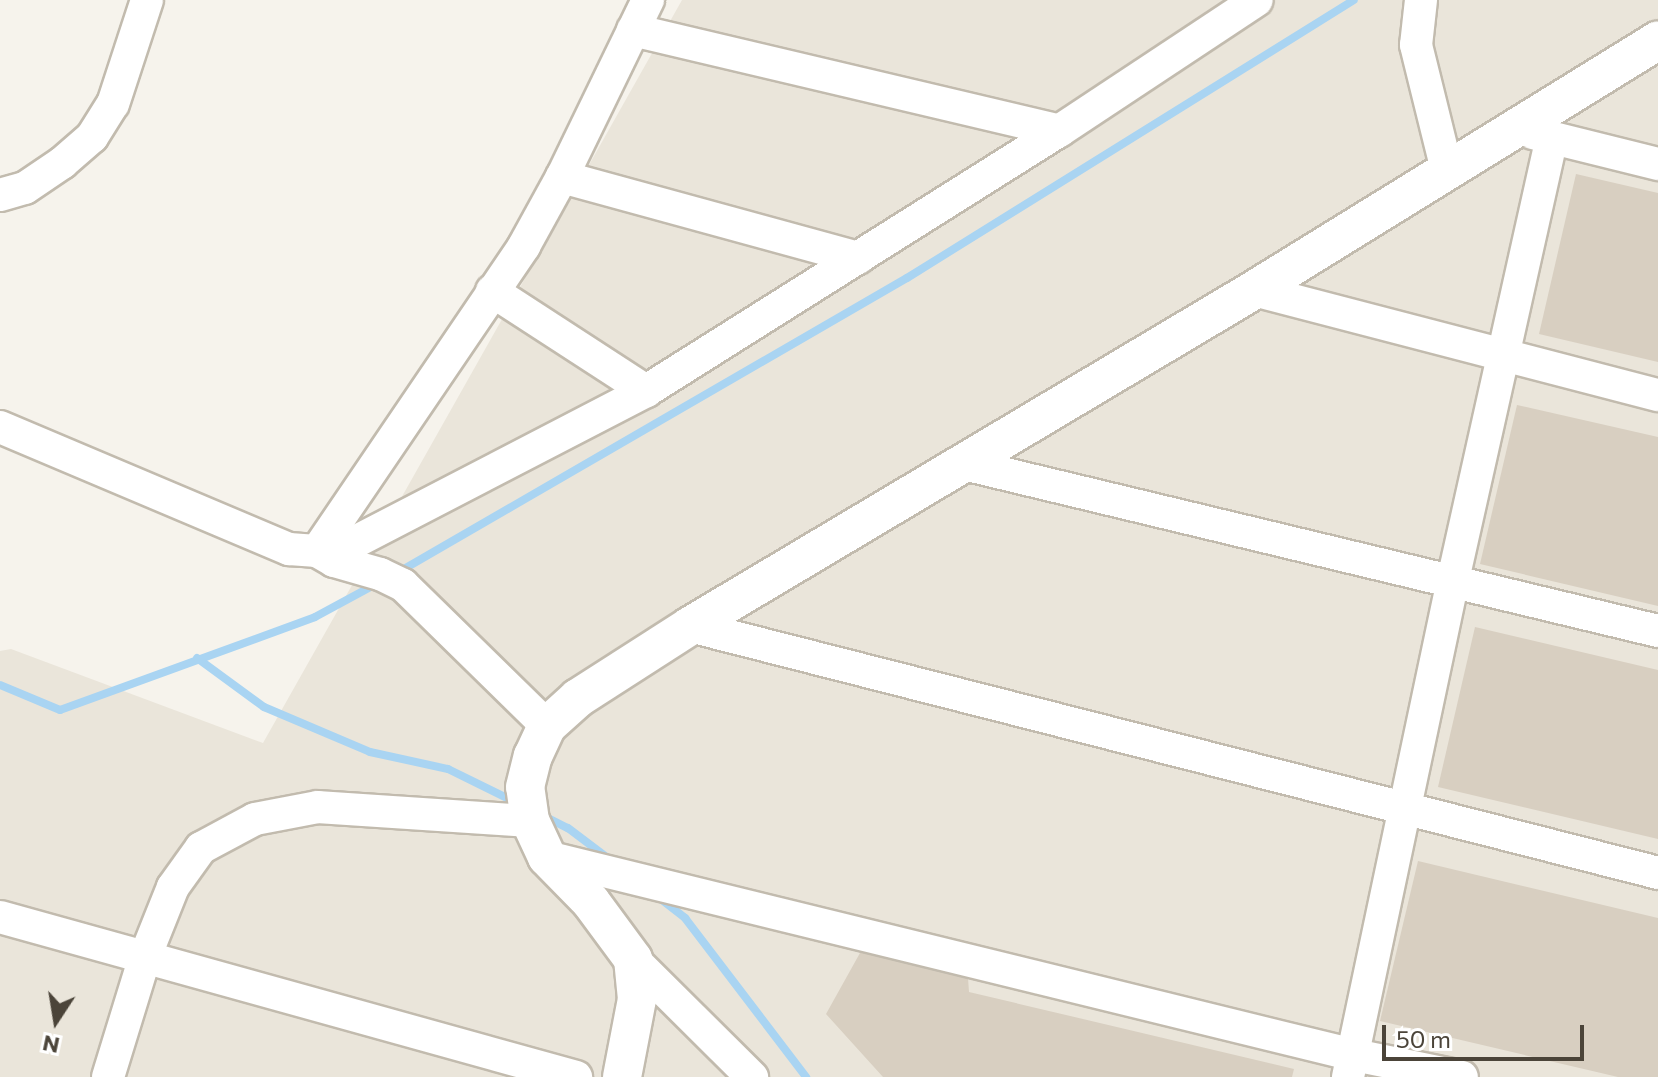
<!DOCTYPE html>
<style>
body{margin:0}
#map{position:relative;width:1658px;height:1077px;overflow:hidden;background:#f6f3ec;font-family:Commissioner,sans-serif}
div>[style]{position:absolute}
.residential>*{inset:0;background:#eae5da}
.stream>*{height:8px;margin:-4px;padding:0 4px;transform-origin:4px;border-radius:4px;background:#a9d4f2}
.building>*{inset:0;background:#d8cfc1}
.roads{filter:drop-shadow(2px 0 #c2bbae) drop-shadow(-2px 0 #c2bbae) drop-shadow(0 2px #c2bbae) drop-shadow(0 -2px #c2bbae)}
.minor>*{height:32px;margin:-16px;padding:0 16px;transform-origin:16px;border-radius:16px;background:#fff}
.tertiary>*{height:38px;margin:-19px;padding:0 19px;transform-origin:19px;border-radius:19px;background:#fff}
span{translate:-50% -50%;white-space:nowrap;text-align:center;line-height:1.15;-webkit-text-stroke:7px #fff;paint-order:stroke}
.north{position:absolute;left:16px;top:981px;width:80px;height:80px;-webkit-text-stroke:6px #fff;paint-order:stroke;rotate:192deg;font-size:22px;font-weight:700;line-height:32px;text-align:center;color:#4b4439}
.north::after{content:'';display:block;margin:auto;width:28px;height:36px;background:#4b4439;clip-path:polygon(50% 0,100% 100%,50% 72%,0 100%)}
.scale{position:absolute;left:1382px;top:1025px;width:202px;height:36px;box-sizing:border-box;border:4px solid #4b4439;border-top:0;padding-left:10px;font-size:24px;line-height:28px;white-space:nowrap;color:#4b4439;-webkit-text-stroke:6px #fff;paint-order:stroke}
</style>
<div id="map">
<div class="residential">
<div style="clip-path:polygon(682px 0,1658px 0,1658px 1077px,0 1077px,0 651px,11px 649px,263px 743px)"></div>
</div>
<div class="stream">
<div style="left:397px;top:573px;width:589px;rotate:-30.05deg"></div>
<div style="left:907px;top:278px;width:526px;rotate:-31.88deg"></div>
<div style="left:197px;top:658px;width:83px;rotate:36.2deg"></div>
<div style="left:264px;top:707px;width:115px;rotate:23deg"></div>
<div style="left:370px;top:752px;width:80px;rotate:12.3deg"></div>
<div style="left:448px;top:769px;width:77px;rotate:26.2deg"></div>
<div style="left:0;top:685px;width:65px;rotate:22.6deg"></div>
<div style="left:60px;top:710px;width:271px;rotate:-20deg"></div>
<div style="left:315px;top:617px;width:72px;rotate:-28.4deg"></div>
<div style="left:540px;top:814px;width:31px;rotate:27deg"></div>
<div style="left:568px;top:828px;width:51px;rotate:37.1deg"></div>
<div style="left:657px;top:896px;width:36px;rotate:38deg"></div>
<div style="left:685px;top:918px;width:200px;rotate:52.7deg"></div>
</div>
<div class="building">
<div style="clip-path:polygon(1576px 174px,1658px 193px,1658px 362px,1539px 334px)"></div>
<div style="clip-path:polygon(1517px 405px,1658px 437px,1658px 606px,1480px 564px)"></div>
<div style="clip-path:polygon(1475px 627px,1658px 670px,1658px 839px,1438px 787px)"></div>
<div style="clip-path:polygon(1418px 861px,1658px 918px,1658px 1077px,1618px 1077px,1380px 1021px)"></div>
<div style="clip-path:polygon(865px 944px,968px 978px,969px 992px,1294px 1069px,1292px 1077px,883px 1077px,826px 1014px)"></div>
</div>
<div class="roads">
<div class="minor">
<div style="left:1421px;top:0;width:45px;rotate:96.3deg"></div>
<div style="left:1416px;top:45px;width:129px;rotate:76.1deg"></div>
<div style="left:633px;top:30px;width:438px;rotate:13.3deg"></div>
<div style="left:1533px;top:133px;width:129px;rotate:13.9deg"></div>
<div style="left:562px;top:177px;width:307px;rotate:15.3deg"></div>
<div style="left:0;top:195px;width:26px;rotate:-16deg"></div>
<div style="left:25px;top:188px;width:45px;rotate:-34deg"></div>
<div style="left:62px;top:163px;width:40px;rotate:-41deg"></div>
<div style="left:92px;top:137px;width:39px;rotate:-58deg"></div>
<div style="left:113px;top:104px;width:109px;rotate:-71.9deg"></div>
<div style="left:1254px;top:290px;width:417px;rotate:14.6deg"></div>
<div style="left:492px;top:291px;width:184px;rotate:33deg"></div>
<div style="left:0;top:427px;width:314px;rotate:22.9deg"></div>
<div style="left:289px;top:549px;width:28px;rotate:4deg"></div>
<div style="left:317px;top:551px;width:39px;rotate:-13deg"></div>
<div style="left:355px;top:542px;width:328px;rotate:-27.4deg"></div>
<div style="left:646px;top:391px;width:488px;rotate:-32.2deg"></div>
<div style="left:1059px;top:131px;width:237px;rotate:-33.5deg"></div>
<div style="left:964px;top:464px;width:714px;rotate:13.53deg"></div>
<div style="left:690px;top:626px;width:999px;rotate:14.31deg"></div>
<div style="left:547px;top:726px;width:202px;rotate:-135.6deg"></div>
<div style="left:403px;top:585px;width:25px;rotate:-154deg"></div>
<div style="left:380px;top:574px;width:48px;rotate:-164.2deg"></div>
<div style="left:334px;top:561px;width:20px;rotate:-150deg"></div>
<div style="left:317px;top:551px;width:369px;rotate:-55.8deg"></div>
<div style="left:524px;top:246px;width:79px;rotate:-61.2deg"></div>
<div style="left:562px;top:177px;width:197px;rotate:-64.1deg"></div>
<div style="left:547px;top:857px;width:831px;rotate:13.79deg"></div>
<div style="left:1354px;top:1055px;width:110px;rotate:11.5deg"></div>
<div style="left:0;top:917px;width:598px;rotate:15.52deg"></div>
<div style="left:633px;top:959px;width:168px;rotate:44.8deg"></div>
<div style="left:108px;top:1077px;width:126px;rotate:-72.9deg"></div>
<div style="left:145px;top:957px;width:75px;rotate:-68.2deg"></div>
<div style="left:173px;top:887px;width:48px;rotate:-54.3deg"></div>
<div style="left:201px;top:848px;width:61px;rotate:-28.2deg"></div>
<div style="left:255px;top:819px;width:64px;rotate:-10.8deg"></div>
<div style="left:318px;top:807px;width:212px;rotate:3.8deg"></div>
<div style="left:1348px;top:1077px;width:508px;rotate:-78.07deg"></div>
<div style="left:1453px;top:580px;width:453px;rotate:-77.4deg"></div>
</div>
<div class="tertiary">
<div style="left:622px;top:1077px;width:79px;rotate:-79.1deg"></div>
<div style="left:637px;top:999px;width:40px;rotate:-95.7deg"></div>
<div style="left:633px;top:959px;width:71px;rotate:-126.4deg"></div>
<div style="left:591px;top:902px;width:63px;rotate:-134.4deg"></div>
<div style="left:547px;top:857px;width:40px;rotate:-115deg"></div>
<div style="left:530px;top:821px;width:34px;rotate:-98deg"></div>
<div style="left:525px;top:787px;width:32px;rotate:-76deg"></div>
<div style="left:533px;top:756px;width:33px;rotate:-65deg"></div>
<div style="left:547px;top:726px;width:42px;rotate:-42.1deg"></div>
<div style="left:578px;top:698px;width:133px;rotate:-32.7deg"></div>
<div style="left:690px;top:626px;width:656px;rotate:-30.78deg"></div>
<div style="left:1254px;top:290px;width:475px;rotate:-31.7deg"></div>
</div>
</div>
<div class="north">N</div>
<div class="scale">50 m</div>
</div>
